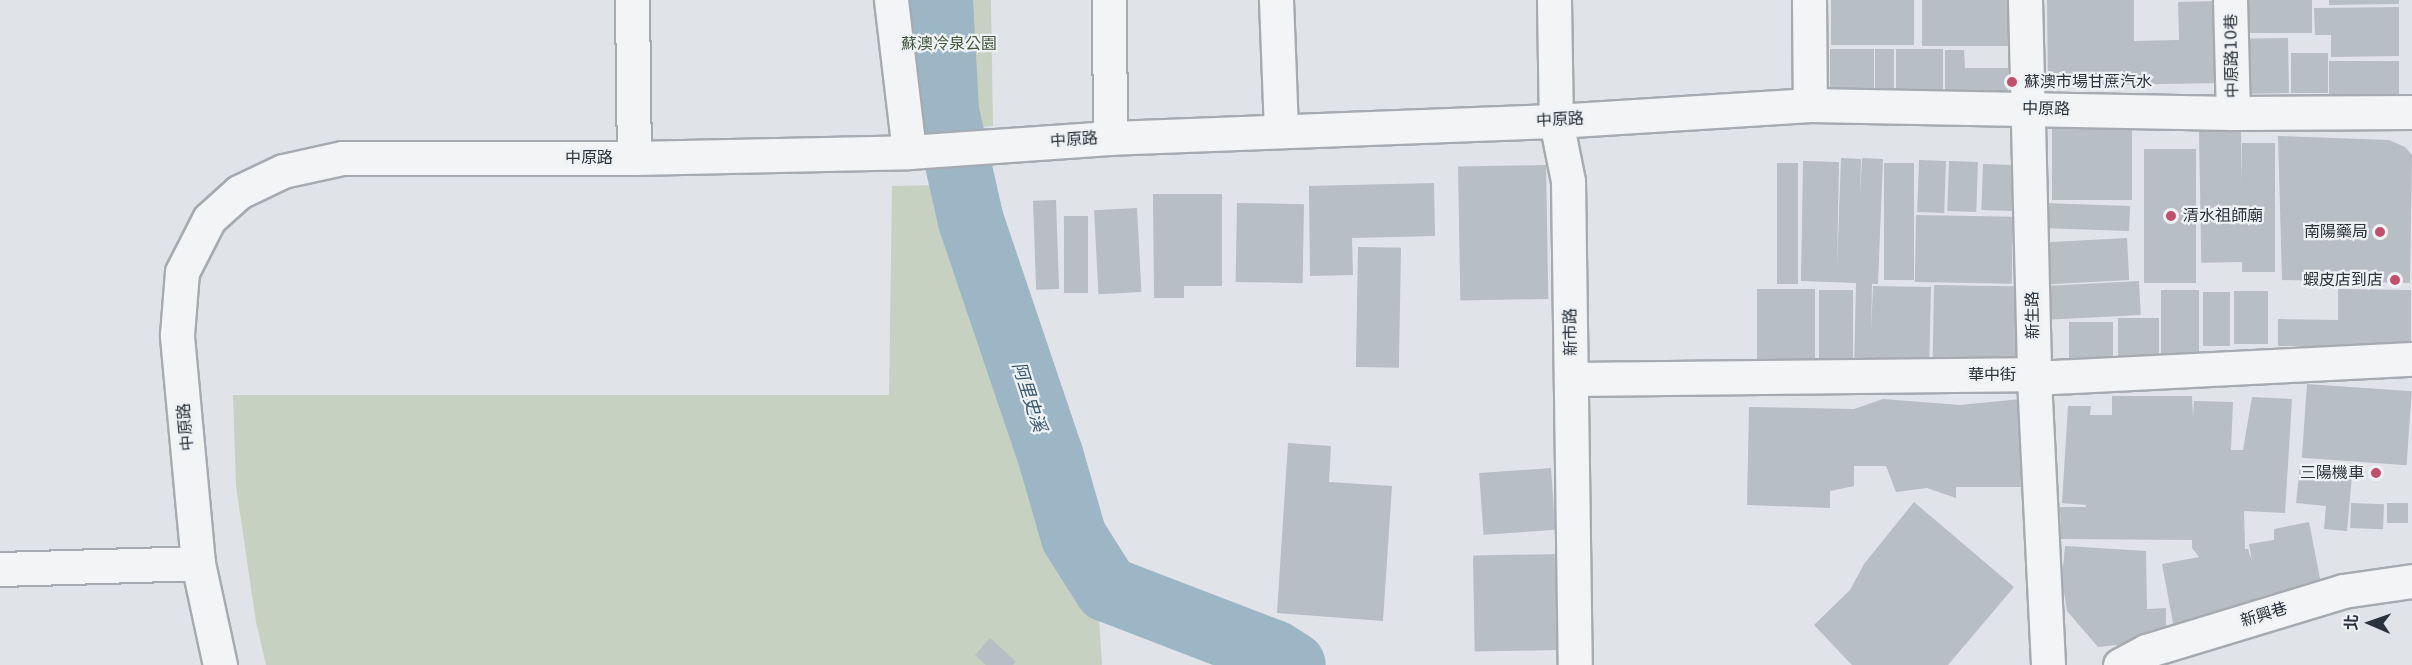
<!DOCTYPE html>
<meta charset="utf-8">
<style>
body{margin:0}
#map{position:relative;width:2412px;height:665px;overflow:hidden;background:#e0e4e8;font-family:"DejaVu Sans","Noto Sans TC",sans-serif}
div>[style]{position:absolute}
.green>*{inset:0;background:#c7d1c1}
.river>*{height:66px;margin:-33px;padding:0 33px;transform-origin:33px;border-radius:33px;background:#9db6c5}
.building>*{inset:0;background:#b7bec4;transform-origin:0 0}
.roads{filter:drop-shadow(2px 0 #a6abb1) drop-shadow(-2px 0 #a6abb1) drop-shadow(0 2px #a6abb1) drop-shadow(0 -2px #a6abb1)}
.minor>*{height:33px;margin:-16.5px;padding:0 16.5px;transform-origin:16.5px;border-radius:16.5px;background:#f2f4f6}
.dots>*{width:16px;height:16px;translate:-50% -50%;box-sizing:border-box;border:3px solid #eff2f5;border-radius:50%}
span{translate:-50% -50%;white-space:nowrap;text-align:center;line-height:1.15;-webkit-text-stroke:4.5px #eff2f5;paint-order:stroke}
.park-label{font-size:16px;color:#425838}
.street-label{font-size:16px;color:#2a333d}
.poi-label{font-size:16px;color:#2a333d}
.left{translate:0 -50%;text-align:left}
.right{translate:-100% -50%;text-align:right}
.water-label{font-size:18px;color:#37576e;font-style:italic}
.north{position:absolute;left:2340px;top:593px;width:60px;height:60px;-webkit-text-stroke:4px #eff2f5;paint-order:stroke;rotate:272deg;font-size:16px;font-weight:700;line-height:24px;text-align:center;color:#2a333d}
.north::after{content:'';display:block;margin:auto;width:21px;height:27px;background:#2a333d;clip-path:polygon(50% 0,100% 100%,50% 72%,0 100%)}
</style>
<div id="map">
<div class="green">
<div style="clip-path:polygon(901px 0,991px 0,993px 126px,911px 134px)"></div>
<div style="clip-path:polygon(943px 185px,1054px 537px,1098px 600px,1102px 665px,266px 665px,256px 622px,236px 486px,233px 395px,889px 395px,892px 186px)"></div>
</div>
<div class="river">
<div style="left:940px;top:0;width:111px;rotate:86.9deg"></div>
<div style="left:946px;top:111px;width:113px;rotate:77.2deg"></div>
<div style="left:971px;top:221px;width:246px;rotate:71.3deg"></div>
<div style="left:1050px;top:454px;width:86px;rotate:73.9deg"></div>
<div style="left:1074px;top:537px;width:62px;rotate:57.6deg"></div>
<div style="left:1107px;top:589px;width:179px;rotate:21deg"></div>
<div style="left:1274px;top:653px;width:22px;rotate:32deg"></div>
</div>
<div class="building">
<div style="left:1831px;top:0;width:83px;height:45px"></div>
<div style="left:1922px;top:0;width:97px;height:46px"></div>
<div style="clip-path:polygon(2047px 0,2134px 0,2134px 41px,2179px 40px,2178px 2px,2221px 1px,2223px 83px,2048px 86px)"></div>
<div style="left:2312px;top:0;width:33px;height:68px;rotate:90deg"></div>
<div style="clip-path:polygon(2329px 0,2399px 0,2399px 4px,2329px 5px)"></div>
<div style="clip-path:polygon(2399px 7px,2399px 56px,2331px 57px,2331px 35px,2315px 35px,2314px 8px)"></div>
<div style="left:2288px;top:38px;width:55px;height:42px;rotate:89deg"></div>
<div style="left:1874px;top:49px;width:48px;height:44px;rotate:90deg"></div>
<div style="left:1875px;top:49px;width:19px;height:48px"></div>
<div style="left:1896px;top:49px;width:47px;height:47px"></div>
<div style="clip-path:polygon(1945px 50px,1964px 50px,1965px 68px,2008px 68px,2008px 94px,1945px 95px)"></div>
<div style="left:2328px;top:53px;width:40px;height:37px;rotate:90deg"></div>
<div style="left:2399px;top:61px;width:33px;height:70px;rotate:90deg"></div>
<div style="left:2052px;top:127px;width:80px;height:73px"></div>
<div style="left:2241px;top:130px;width:132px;height:42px;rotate:89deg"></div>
<div style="clip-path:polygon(2278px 136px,2389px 140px,2405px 147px,2412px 155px,2410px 283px,2282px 280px)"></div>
<div style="left:2242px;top:143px;width:33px;height:129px"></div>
<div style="left:2144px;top:149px;width:52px;height:134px"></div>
<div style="clip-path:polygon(1841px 158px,1861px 159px,1860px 197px,1862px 158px,1883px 159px,1878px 284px,1872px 284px,1871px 333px,1873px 286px,1931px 287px,1929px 372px,1854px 372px,1856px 283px,1801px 281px,1803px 161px,1839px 162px,1837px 269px)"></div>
<div style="left:1919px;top:160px;width:27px;height:52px;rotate:2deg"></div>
<div style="left:1949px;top:161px;width:29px;height:50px;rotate:2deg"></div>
<div style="left:1798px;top:163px;width:121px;height:21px;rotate:90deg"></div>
<div style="left:1884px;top:163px;width:30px;height:117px"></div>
<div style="left:1983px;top:164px;width:31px;height:46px;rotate:2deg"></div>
<div style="left:1546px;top:165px;width:134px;height:88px;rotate:89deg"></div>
<div style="clip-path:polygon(1434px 183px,1435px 236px,1352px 238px,1353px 275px,1310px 276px,1309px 186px)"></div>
<div style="clip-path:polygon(1153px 194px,1222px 194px,1222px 286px,1184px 286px,1184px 298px,1154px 298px)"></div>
<div style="left:1056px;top:200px;width:89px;height:23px;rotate:88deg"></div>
<div style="left:1237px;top:203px;width:67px;height:79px;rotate:1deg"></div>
<div style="left:2130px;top:206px;width:25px;height:81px;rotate:92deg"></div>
<div style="left:1137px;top:208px;width:84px;height:43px;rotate:87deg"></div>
<div style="left:1916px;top:215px;width:97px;height:67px;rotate:1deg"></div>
<div style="left:1064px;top:216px;width:24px;height:77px"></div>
<div style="left:2127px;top:238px;width:42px;height:80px;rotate:87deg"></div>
<div style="left:1358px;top:247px;width:43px;height:120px;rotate:1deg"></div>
<div style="left:2139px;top:281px;width:34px;height:89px;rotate:87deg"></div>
<div style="left:1934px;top:285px;width:91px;height:81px;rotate:1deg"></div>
<div style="left:1757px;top:289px;width:58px;height:82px"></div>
<div style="clip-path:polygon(2338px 289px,2411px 290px,2411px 347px,2278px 346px,2278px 319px,2338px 320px)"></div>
<div style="left:1819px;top:290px;width:34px;height:76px"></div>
<div style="left:2161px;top:290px;width:38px;height:64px"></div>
<div style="left:2234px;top:291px;width:34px;height:53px"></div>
<div style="left:2203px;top:292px;width:27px;height:54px"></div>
<div style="left:2159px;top:318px;width:44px;height:41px;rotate:90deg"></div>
<div style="left:2069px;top:322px;width:44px;height:54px"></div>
<div style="left:2307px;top:384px;width:105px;height:74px;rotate:4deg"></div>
<div style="clip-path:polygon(2112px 396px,2192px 396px,2193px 417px,2194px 401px,2233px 402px,2231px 450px,2243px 450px,2252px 397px,2292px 399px,2285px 513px,2244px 511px,2245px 549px,2248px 549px,2252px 561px,2249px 544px,2274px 540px,2274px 529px,2309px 522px,2323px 594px,2175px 634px,2162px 564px,2199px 557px,2192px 548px,2192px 540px,2061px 539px,2060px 507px,2086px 507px,2086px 505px,2062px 503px,2068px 406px,2091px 406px,2090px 415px,2112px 415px)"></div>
<div style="clip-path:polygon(1883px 399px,1960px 405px,2021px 399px,2025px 487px,1956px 487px,1956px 498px,1927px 488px,1896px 492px,1886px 466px,1854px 466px,1854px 486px,1830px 491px,1830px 508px,1747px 505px,1749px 407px,1854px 409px)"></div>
<div style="clip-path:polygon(1288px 443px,1331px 446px,1329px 482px,1392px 486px,1383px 621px,1277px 613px)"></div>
<div style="clip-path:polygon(2300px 465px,2329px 468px,2329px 474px,2352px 476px,2347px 531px,2324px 529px,2326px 506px,2296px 503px)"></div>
<div style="left:1551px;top:468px;width:62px;height:72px;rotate:86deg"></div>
<div style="clip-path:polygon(1914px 502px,2014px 587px,1948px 665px,1852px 665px,1814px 625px,1850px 590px,1864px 564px)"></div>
<div style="left:2351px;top:503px;width:33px;height:25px;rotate:2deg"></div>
<div style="left:2387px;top:503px;width:21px;height:20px"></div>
<div style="clip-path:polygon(2065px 546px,2146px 551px,2147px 609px,2166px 608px,2166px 640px,2098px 647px,2067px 611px,2062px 579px)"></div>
<div style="left:1560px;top:554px;width:96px;height:87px;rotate:89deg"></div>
<div style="clip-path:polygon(990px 638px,1016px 662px,1013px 665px,986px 665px,975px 655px)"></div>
</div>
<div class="roads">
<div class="minor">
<div style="left:632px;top:0;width:158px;rotate:89.3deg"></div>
<div style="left:891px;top:0;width:153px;rotate:83.2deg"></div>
<div style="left:1109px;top:0;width:138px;rotate:89.6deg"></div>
<div style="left:1276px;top:0;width:130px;rotate:87.8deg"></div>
<div style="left:1554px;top:0;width:121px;rotate:89.1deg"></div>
<div style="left:1556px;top:121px;width:61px;rotate:78.7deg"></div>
<div style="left:1568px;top:181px;width:484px;rotate:89.2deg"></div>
<div style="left:1809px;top:0;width:105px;rotate:89.5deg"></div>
<div style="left:2025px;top:0;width:378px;rotate:88.6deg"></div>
<div style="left:2034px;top:378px;width:287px;rotate:87.2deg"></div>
<div style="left:2230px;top:0;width:113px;rotate:88.5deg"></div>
<div style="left:1572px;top:379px;width:452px;rotate:-0.6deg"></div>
<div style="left:2024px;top:374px;width:11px;rotate:22deg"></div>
<div style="left:2034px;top:378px;width:378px;rotate:-2.9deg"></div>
<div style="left:0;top:569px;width:198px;rotate:-1.7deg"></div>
<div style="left:220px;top:665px;width:104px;rotate:-102.2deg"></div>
<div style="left:198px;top:563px;width:229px;rotate:-95.3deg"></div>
<div style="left:177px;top:335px;width:63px;rotate:-85.5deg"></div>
<div style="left:182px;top:272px;width:59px;rotate:-63deg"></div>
<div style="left:209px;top:219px;width:40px;rotate:-42deg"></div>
<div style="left:239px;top:192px;width:49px;rotate:-25.5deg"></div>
<div style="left:283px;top:171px;width:60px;rotate:-12.4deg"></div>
<div style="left:342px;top:158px;width:292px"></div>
<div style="left:634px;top:158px;width:275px;rotate:-1.2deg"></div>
<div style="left:909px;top:152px;width:201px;rotate:-4deg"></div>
<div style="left:1110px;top:138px;width:446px;rotate:-2.2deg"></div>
<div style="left:1556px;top:121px;width:255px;rotate:-3.6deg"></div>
<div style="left:1810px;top:105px;width:423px;rotate:1.1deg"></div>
<div style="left:2233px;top:113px;width:179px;rotate:-0.3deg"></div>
<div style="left:2120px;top:665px;width:30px;rotate:-28deg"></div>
<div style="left:2146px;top:651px;width:206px;rotate:-16.9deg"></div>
<div style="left:2343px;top:591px;width:70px;rotate:-8.2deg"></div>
</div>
</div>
<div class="dots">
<div style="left:2012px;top:82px;background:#c34f6f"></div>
<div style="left:2171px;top:216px;background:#c34f6f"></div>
<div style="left:2380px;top:232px;background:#c34f6f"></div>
<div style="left:2395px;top:280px;background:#c34f6f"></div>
<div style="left:2376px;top:473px;background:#c34f6f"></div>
</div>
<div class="park-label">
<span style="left:949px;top:44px">蘇澳冷泉公園</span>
</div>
<div class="street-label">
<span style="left:2232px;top:56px;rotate:-91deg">中原路10巷</span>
<span style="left:2046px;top:109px;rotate:1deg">中原路</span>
<span style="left:1560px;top:120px;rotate:-3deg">中原路</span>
<span style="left:1074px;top:140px;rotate:-4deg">中原路</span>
<span style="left:589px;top:158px">中原路</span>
<span style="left:2033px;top:315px;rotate:-91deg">新生路</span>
<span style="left:1571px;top:332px;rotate:-91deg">新市路</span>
<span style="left:1992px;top:375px">華中街</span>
<span style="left:186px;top:427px;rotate:-95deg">中原路</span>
<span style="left:2264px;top:615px;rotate:-17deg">新興巷</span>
</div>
<div class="poi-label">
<span class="left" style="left:2024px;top:82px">蘇澳市場甘蔗汽水</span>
<span class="left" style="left:2183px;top:216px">清水祖師廟</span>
<span class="right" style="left:2368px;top:232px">南陽藥局</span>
<span class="right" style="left:2383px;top:280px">蝦皮店到店</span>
<span class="right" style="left:2364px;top:473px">三陽機車</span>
</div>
<div class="water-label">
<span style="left:1029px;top:397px;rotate:72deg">阿里史溪</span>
</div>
<div class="north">北</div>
</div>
